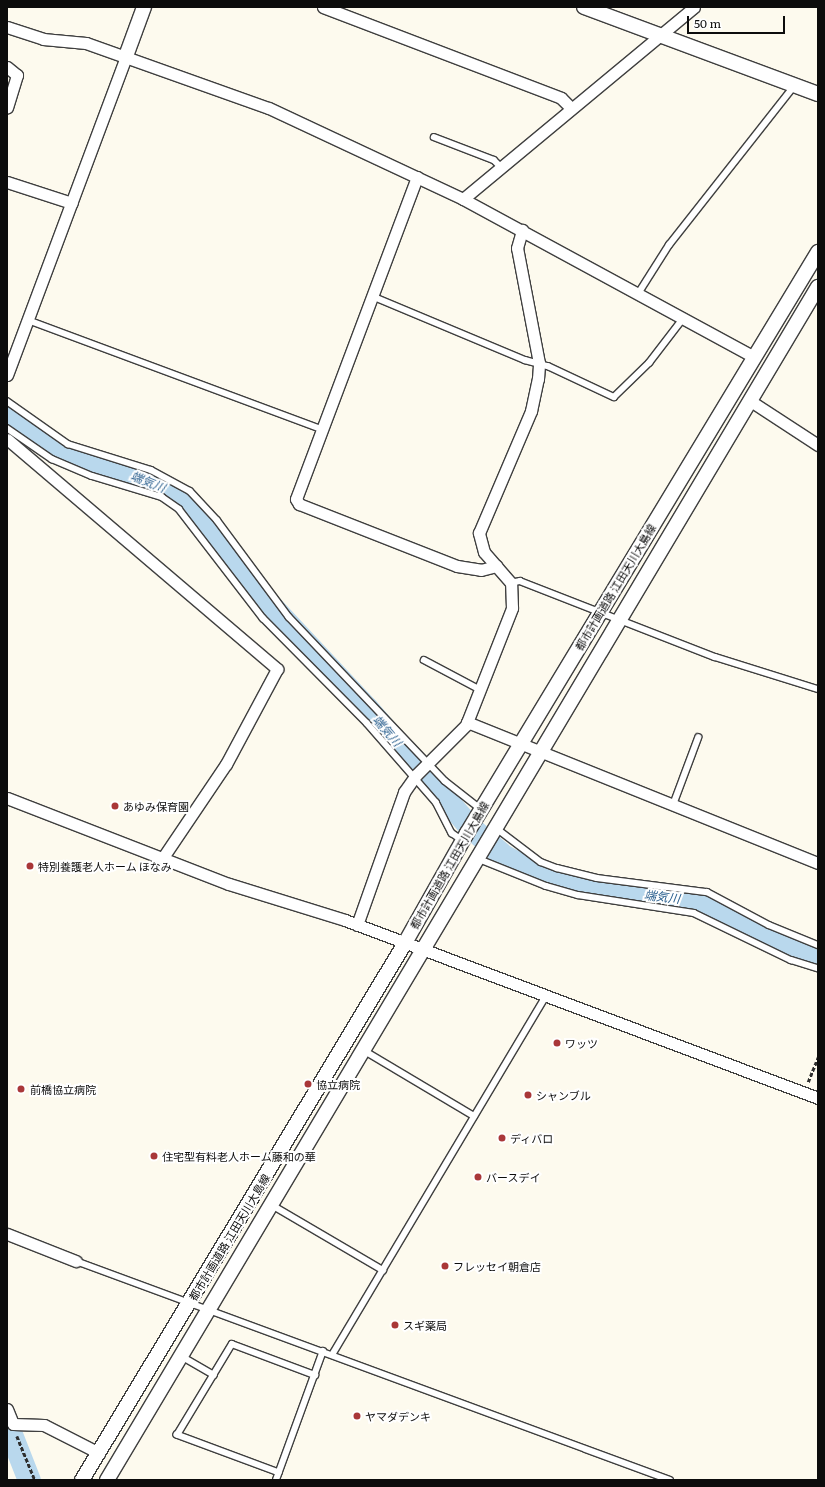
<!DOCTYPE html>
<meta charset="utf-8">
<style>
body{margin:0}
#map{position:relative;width:825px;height:1487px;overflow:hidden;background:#fdfaee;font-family:Literata,"Noto Sans JP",serif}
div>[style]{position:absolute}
.river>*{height:23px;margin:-11.5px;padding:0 11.5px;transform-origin:11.5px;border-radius:11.5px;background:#b9d8ed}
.path>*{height:2.5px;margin-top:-1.25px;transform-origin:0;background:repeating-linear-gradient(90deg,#2e2e2e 0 4px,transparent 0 6px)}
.roads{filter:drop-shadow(1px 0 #3f3f3f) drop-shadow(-1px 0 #3f3f3f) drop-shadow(0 1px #3f3f3f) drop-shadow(0 -1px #3f3f3f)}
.service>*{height:5.5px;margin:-2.75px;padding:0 2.75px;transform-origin:2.75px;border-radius:2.75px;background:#fff}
.minor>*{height:11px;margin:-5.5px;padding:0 5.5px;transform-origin:5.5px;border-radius:5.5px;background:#fff}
.tertiary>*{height:14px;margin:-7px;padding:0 7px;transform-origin:7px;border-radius:7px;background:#fff}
.dots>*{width:11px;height:11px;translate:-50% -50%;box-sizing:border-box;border:2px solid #fff;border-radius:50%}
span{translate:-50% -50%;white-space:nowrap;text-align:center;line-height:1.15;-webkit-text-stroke:4px #fff;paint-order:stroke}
.street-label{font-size:11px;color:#0c0c0c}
.poi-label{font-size:11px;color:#0c0c0c}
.left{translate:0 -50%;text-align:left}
.water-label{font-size:12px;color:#275d8d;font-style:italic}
.frame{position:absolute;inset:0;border:8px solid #0c0c0c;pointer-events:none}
.scale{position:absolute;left:687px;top:16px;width:98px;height:18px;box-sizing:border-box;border:2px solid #0c0c0c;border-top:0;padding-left:5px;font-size:12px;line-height:14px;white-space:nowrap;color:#0c0c0c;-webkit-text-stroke:3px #fff;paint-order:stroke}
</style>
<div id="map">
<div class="river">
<div style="left:7px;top:417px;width:69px;rotate:32.5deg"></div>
<div style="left:65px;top:454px;width:89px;rotate:17deg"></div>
<div style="left:150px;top:480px;width:22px;rotate:27deg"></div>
<div style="left:170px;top:490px;width:47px;rotate:44.1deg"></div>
<div style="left:204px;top:523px;width:95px;rotate:51.4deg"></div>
<div style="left:263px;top:597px;width:152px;rotate:46.9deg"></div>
<div style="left:367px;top:708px;width:157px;rotate:49.1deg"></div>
<div style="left:470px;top:827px;width:45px;rotate:40.5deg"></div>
<div style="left:504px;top:856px;width:32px;rotate:28deg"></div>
<div style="left:532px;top:871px;width:46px;rotate:18.8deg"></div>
<div style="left:576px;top:886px;width:120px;rotate:7.2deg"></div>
<div style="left:695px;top:901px;width:135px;rotate:24.5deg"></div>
<div style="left:7px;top:1424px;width:60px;rotate:68.6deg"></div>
</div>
<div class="path">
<div style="left:808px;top:1082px;width:27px;rotate:-68deg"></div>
<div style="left:17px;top:1436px;width:48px;rotate:67.8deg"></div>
</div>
<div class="roads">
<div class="service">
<div style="left:434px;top:137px;width:64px;rotate:21deg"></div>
<div style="left:494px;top:160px;width:8px;rotate:45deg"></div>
<div style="left:638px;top:294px;width:58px;rotate:-57.7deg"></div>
<div style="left:669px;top:245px;width:204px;rotate:-51.8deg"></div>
<div style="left:372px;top:296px;width:166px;rotate:22.7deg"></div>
<div style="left:525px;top:360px;width:24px;rotate:15deg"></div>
<div style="left:548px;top:366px;width:73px;rotate:25.2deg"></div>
<div style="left:614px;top:397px;width:49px;rotate:-44.2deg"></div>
<div style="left:649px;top:363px;width:54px;rotate:-52.5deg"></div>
<div style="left:28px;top:320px;width:313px;rotate:20.4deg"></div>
<div style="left:7px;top:401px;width:75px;rotate:35.2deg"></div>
<div style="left:68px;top:444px;width:87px;rotate:17.4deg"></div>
<div style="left:151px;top:470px;width:44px;rotate:28.3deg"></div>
<div style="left:190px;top:491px;width:40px;rotate:47deg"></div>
<div style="left:217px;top:520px;width:121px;rotate:53.4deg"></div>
<div style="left:289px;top:617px;width:226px;rotate:46.4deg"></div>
<div style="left:445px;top:781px;width:46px;rotate:37.9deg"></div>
<div style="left:7px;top:428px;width:55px;rotate:34.6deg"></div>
<div style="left:52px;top:459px;width:43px;rotate:23deg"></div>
<div style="left:92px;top:476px;width:73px;rotate:16.7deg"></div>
<div style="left:162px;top:497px;width:21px;rotate:35deg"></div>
<div style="left:179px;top:509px;width:138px;rotate:52.4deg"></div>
<div style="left:263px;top:618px;width:148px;rotate:45.3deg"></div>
<div style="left:367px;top:723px;width:105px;rotate:48.9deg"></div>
<div style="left:436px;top:802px;width:35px;rotate:63deg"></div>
<div style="left:452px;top:833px;width:12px;rotate:35deg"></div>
<div style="left:511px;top:583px;width:9px;rotate:-13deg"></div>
<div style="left:520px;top:581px;width:209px;rotate:21.3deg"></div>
<div style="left:715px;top:657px;width:108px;rotate:17.3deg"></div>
<div style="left:424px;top:660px;width:64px;rotate:27.8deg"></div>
<div style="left:673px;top:805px;width:72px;rotate:-69.5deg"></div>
<div style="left:496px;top:828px;width:56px;rotate:37.1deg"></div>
<div style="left:541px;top:862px;width:17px;rotate:21deg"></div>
<div style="left:557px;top:868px;width:41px;rotate:14deg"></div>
<div style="left:597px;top:878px;width:111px;rotate:7.3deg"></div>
<div style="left:707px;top:892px;width:70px;rotate:28deg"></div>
<div style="left:769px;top:925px;width:53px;rotate:22.2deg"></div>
<div style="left:479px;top:859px;width:72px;rotate:21.9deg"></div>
<div style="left:546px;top:886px;width:33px;rotate:16deg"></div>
<div style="left:578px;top:895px;width:117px;rotate:8.8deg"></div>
<div style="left:694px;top:913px;width:108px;rotate:25.9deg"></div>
<div style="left:791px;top:960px;width:28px;rotate:17deg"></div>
<div style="left:365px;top:1051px;width:127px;rotate:30.8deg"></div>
<div style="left:272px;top:1205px;width:129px;rotate:30.4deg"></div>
<div style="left:76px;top:1261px;width:633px;rotate:20.24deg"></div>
<div style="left:332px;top:1355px;width:418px;rotate:-59.2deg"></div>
<div style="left:181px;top:1356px;width:38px;rotate:30deg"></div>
<div style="left:279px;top:1473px;width:109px;rotate:-159.6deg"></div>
<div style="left:177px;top:1435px;width:106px;rotate:-58.9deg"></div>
<div style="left:232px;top:1344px;width:89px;rotate:20.5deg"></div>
<div style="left:276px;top:1480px;width:137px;rotate:-70deg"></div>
</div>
<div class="minor">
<div style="left:323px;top:7px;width:255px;rotate:20.9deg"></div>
<div style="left:561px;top:98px;width:14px;rotate:45deg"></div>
<div style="left:7px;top:27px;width:38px;rotate:18deg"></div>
<div style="left:43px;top:39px;width:43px;rotate:5.3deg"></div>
<div style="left:86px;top:43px;width:194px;rotate:19.6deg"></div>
<div style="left:269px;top:108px;width:214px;rotate:25.1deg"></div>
<div style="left:463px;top:199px;width:331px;rotate:28.5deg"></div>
<div style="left:7px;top:67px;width:13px;rotate:39deg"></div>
<div style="left:17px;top:75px;width:34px;rotate:107deg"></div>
<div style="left:417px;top:177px;width:344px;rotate:110.6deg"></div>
<div style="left:296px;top:499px;width:6px;rotate:59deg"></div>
<div style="left:299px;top:504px;width:170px;rotate:21.4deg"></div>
<div style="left:457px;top:566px;width:24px;rotate:9deg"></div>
<div style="left:481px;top:570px;width:16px;rotate:-15deg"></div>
<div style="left:7px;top:182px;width:68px;rotate:17.9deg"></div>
<div style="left:463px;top:199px;width:300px;rotate:-39.7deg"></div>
<div style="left:7px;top:375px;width:340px;rotate:-69.5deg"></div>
<div style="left:749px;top:400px;width:82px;rotate:33.1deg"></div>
<div style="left:7px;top:439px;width:355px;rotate:40.4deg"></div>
<div style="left:277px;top:669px;width:108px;rotate:118.2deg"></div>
<div style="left:226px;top:764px;width:111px;rotate:124deg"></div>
<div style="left:467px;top:722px;width:378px;rotate:21.9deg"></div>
<div style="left:7px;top:798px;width:238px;rotate:21.2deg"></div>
<div style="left:229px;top:884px;width:121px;rotate:17.2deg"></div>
<div style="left:345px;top:920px;width:505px;rotate:20.62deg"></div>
<div style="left:357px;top:925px;width:141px;rotate:-70.5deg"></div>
<div style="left:404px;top:792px;width:21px;rotate:-55deg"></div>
<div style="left:416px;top:775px;width:71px;rotate:-45deg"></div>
<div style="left:466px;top:725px;width:126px;rotate:-68.5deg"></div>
<div style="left:512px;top:608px;width:25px;rotate:-92deg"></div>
<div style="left:511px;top:583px;width:41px;rotate:-131.1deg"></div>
<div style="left:484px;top:552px;width:20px;rotate:-105deg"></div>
<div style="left:479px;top:533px;width:133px;rotate:-66.9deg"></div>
<div style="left:531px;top:411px;width:33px;rotate:-78deg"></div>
<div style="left:538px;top:379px;width:16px;rotate:-86deg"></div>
<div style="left:539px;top:363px;width:117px;rotate:-100.8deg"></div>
<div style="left:517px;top:248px;width:19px;rotate:-74deg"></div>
<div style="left:7px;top:1234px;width:74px;rotate:21.4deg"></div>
<div style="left:7px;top:1409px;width:16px;rotate:68deg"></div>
<div style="left:13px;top:1424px;width:31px;rotate:2deg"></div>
<div style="left:44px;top:1425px;width:62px;rotate:27deg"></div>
</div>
<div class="tertiary">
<div style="left:584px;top:7px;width:250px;rotate:20.4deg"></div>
<div style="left:126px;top:56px;width:52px;rotate:-69.8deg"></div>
<div style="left:82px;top:1480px;width:627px;rotate:-58.97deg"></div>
<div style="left:405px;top:943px;width:126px;rotate:-60.6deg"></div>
<div style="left:467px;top:833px;width:679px;rotate:-58.86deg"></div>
<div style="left:107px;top:1480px;width:1389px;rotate:-59.21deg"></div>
</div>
</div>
<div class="dots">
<div style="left:115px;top:806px;background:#a93739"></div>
<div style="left:30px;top:866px;background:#a93739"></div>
<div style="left:557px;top:1043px;background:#a93739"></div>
<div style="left:308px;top:1084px;background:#a93739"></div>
<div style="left:21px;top:1089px;background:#a93739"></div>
<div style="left:528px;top:1095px;background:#a93739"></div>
<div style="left:502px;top:1138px;background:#a93739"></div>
<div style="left:154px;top:1156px;background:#a93739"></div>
<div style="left:478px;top:1177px;background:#a93739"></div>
<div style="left:445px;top:1266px;background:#a93739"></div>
<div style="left:395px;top:1325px;background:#a93739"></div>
<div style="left:357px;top:1416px;background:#a93739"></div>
</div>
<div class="street-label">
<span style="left:615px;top:587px;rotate:-59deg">都市計画道路 江田天川大島線</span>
<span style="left:449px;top:865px;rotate:-60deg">都市計画道路 江田天川大島線</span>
<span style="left:229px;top:1237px;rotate:-59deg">都市計画道路 江田天川大島線</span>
</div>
<div class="poi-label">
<span class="left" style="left:123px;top:806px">あゆみ保育園</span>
<span class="left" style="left:38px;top:866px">特別養護老人ホーム ほなみ</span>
<span class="left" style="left:565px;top:1043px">ワッツ</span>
<span class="left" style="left:316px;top:1084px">協立病院</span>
<span class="left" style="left:30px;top:1089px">前橋協立病院</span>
<span class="left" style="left:536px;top:1095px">シャンブル</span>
<span class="left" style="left:510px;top:1138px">ディバロ</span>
<span class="left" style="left:162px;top:1156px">住宅型有料老人ホーム藤和の華</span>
<span class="left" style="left:486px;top:1177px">バースデイ</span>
<span class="left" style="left:453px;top:1266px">フレッセイ朝倉店</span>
<span class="left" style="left:403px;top:1325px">スギ薬局</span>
<span class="left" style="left:365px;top:1416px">ヤマダデンキ</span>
</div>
<div class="water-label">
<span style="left:148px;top:482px;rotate:22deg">端気川</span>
<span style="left:387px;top:731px;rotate:49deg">端気川</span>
<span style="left:662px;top:897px;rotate:7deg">端気川</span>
</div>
<div class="frame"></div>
<div class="scale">50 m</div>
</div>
